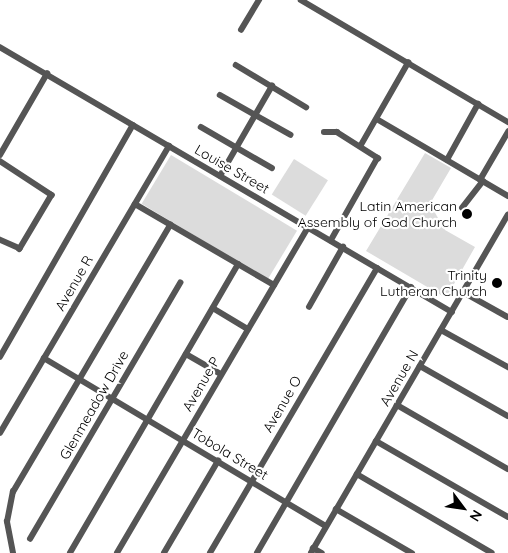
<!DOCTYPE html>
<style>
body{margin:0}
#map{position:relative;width:508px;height:553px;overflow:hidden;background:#fff;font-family:Quicksand,sans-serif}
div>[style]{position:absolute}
.green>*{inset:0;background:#dcdcdc;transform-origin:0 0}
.minor>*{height:5.5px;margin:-2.75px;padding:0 2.75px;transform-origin:2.75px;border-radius:2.75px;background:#555}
.dots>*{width:14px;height:14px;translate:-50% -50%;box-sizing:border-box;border:2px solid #fff;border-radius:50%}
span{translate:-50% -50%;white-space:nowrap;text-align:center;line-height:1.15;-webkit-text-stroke:4.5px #fff;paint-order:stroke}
.street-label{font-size:14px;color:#000}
.poi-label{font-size:14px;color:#000}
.right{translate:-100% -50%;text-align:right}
.north{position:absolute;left:438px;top:483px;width:50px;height:50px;-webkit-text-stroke:4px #fff;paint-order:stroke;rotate:121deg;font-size:14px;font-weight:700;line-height:20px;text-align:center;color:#000}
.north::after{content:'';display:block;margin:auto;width:18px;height:22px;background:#000;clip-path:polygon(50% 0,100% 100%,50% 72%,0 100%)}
</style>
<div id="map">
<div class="green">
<div style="clip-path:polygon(425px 153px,451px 168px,431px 202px,434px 211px,445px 230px,475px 247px,446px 298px,366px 251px)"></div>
<div style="left:171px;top:155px;width:147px;height:57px;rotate:31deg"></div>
<div style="left:294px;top:159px;width:40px;height:42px;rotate:32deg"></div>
</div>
<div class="minor">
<div style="left:301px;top:0;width:240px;rotate:30.5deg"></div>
<div style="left:241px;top:30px;width:35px;rotate:-59deg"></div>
<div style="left:0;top:47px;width:524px;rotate:30.38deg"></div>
<div style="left:236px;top:65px;width:82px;rotate:31deg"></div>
<div style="left:220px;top:95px;width:81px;rotate:29.4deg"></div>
<div style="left:377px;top:119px;width:152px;rotate:30.4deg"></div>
<div style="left:201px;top:127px;width:82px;rotate:30deg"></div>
<div style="left:324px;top:132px;width:13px"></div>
<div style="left:337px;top:132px;width:49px;rotate:32.4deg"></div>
<div style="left:378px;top:158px;width:95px;rotate:119.5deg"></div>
<div style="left:361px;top:145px;width:95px;rotate:-60.2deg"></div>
<div style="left:0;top:155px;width:94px;rotate:-59.9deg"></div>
<div style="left:447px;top:160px;width:64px;rotate:-61deg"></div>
<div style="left:0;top:161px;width:62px;rotate:33.2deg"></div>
<div style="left:52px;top:195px;width:63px;rotate:120.7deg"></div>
<div style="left:20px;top:249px;width:22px;rotate:-156deg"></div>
<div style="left:220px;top:176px;width:104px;rotate:-60deg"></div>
<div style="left:480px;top:180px;width:56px;rotate:-59.7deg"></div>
<div style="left:135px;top:204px;width:161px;rotate:30.2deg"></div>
<div style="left:462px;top:208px;width:34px;rotate:-52deg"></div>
<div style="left:463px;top:292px;width:51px;rotate:29.1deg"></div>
<div style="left:309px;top:307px;width:69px;rotate:-60.5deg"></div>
<div style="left:213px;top:308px;width:41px;rotate:31deg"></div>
<div style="left:441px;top:330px;width:77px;rotate:28.9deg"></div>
<div style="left:186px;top:354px;width:40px;rotate:29.7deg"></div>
<div style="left:0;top:357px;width:267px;rotate:-60.2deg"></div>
<div style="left:44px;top:358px;width:328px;rotate:30.8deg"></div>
<div style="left:420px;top:366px;width:101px;rotate:29.6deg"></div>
<div style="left:397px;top:405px;width:128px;rotate:30deg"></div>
<div style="left:0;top:433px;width:333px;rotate:-59.5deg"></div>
<div style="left:376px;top:441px;width:152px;rotate:29.9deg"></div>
<div style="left:357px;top:474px;width:156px;rotate:30.3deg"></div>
<div style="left:336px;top:509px;width:88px;rotate:30.1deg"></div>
<div style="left:30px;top:539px;width:297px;rotate:-59.6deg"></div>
<div style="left:313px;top:548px;width:10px;rotate:29deg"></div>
<div style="left:13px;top:553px;width:32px;rotate:-101deg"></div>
<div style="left:7px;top:522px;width:31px;rotate:-79deg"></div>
<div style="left:13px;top:492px;width:310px;rotate:-59.5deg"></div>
<div style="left:70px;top:553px;width:334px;rotate:-59.8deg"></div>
<div style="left:117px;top:553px;width:378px;rotate:-59.6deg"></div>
<div style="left:164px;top:553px;width:107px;rotate:-59.6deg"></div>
<div style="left:210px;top:553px;width:330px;rotate:-59.6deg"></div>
<div style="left:257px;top:553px;width:307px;rotate:-59.9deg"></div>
<div style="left:311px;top:553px;width:391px;rotate:-59.8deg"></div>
</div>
<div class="dots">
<div style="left:467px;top:214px;background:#000"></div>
<div style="left:497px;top:283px;background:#000"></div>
</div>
<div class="street-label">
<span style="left:232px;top:169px;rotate:30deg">Louise Street</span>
<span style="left:74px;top:283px;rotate:-60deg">Avenue R</span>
<span style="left:399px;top:378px;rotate:-60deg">Avenue N</span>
<span style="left:201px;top:384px;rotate:-60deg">Avenue P</span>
<span style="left:282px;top:404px;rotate:-60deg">Avenue O</span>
<span style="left:94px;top:405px;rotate:-60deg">Glenmeadow Drive</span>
<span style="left:230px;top:454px;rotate:31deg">Tobola Street</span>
</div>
<div class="poi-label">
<span class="right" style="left:457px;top:214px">Latin American<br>Assembly of God Church</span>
<span class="right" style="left:487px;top:283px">Trinity<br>Lutheran Church</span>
</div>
<div class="north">N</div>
</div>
